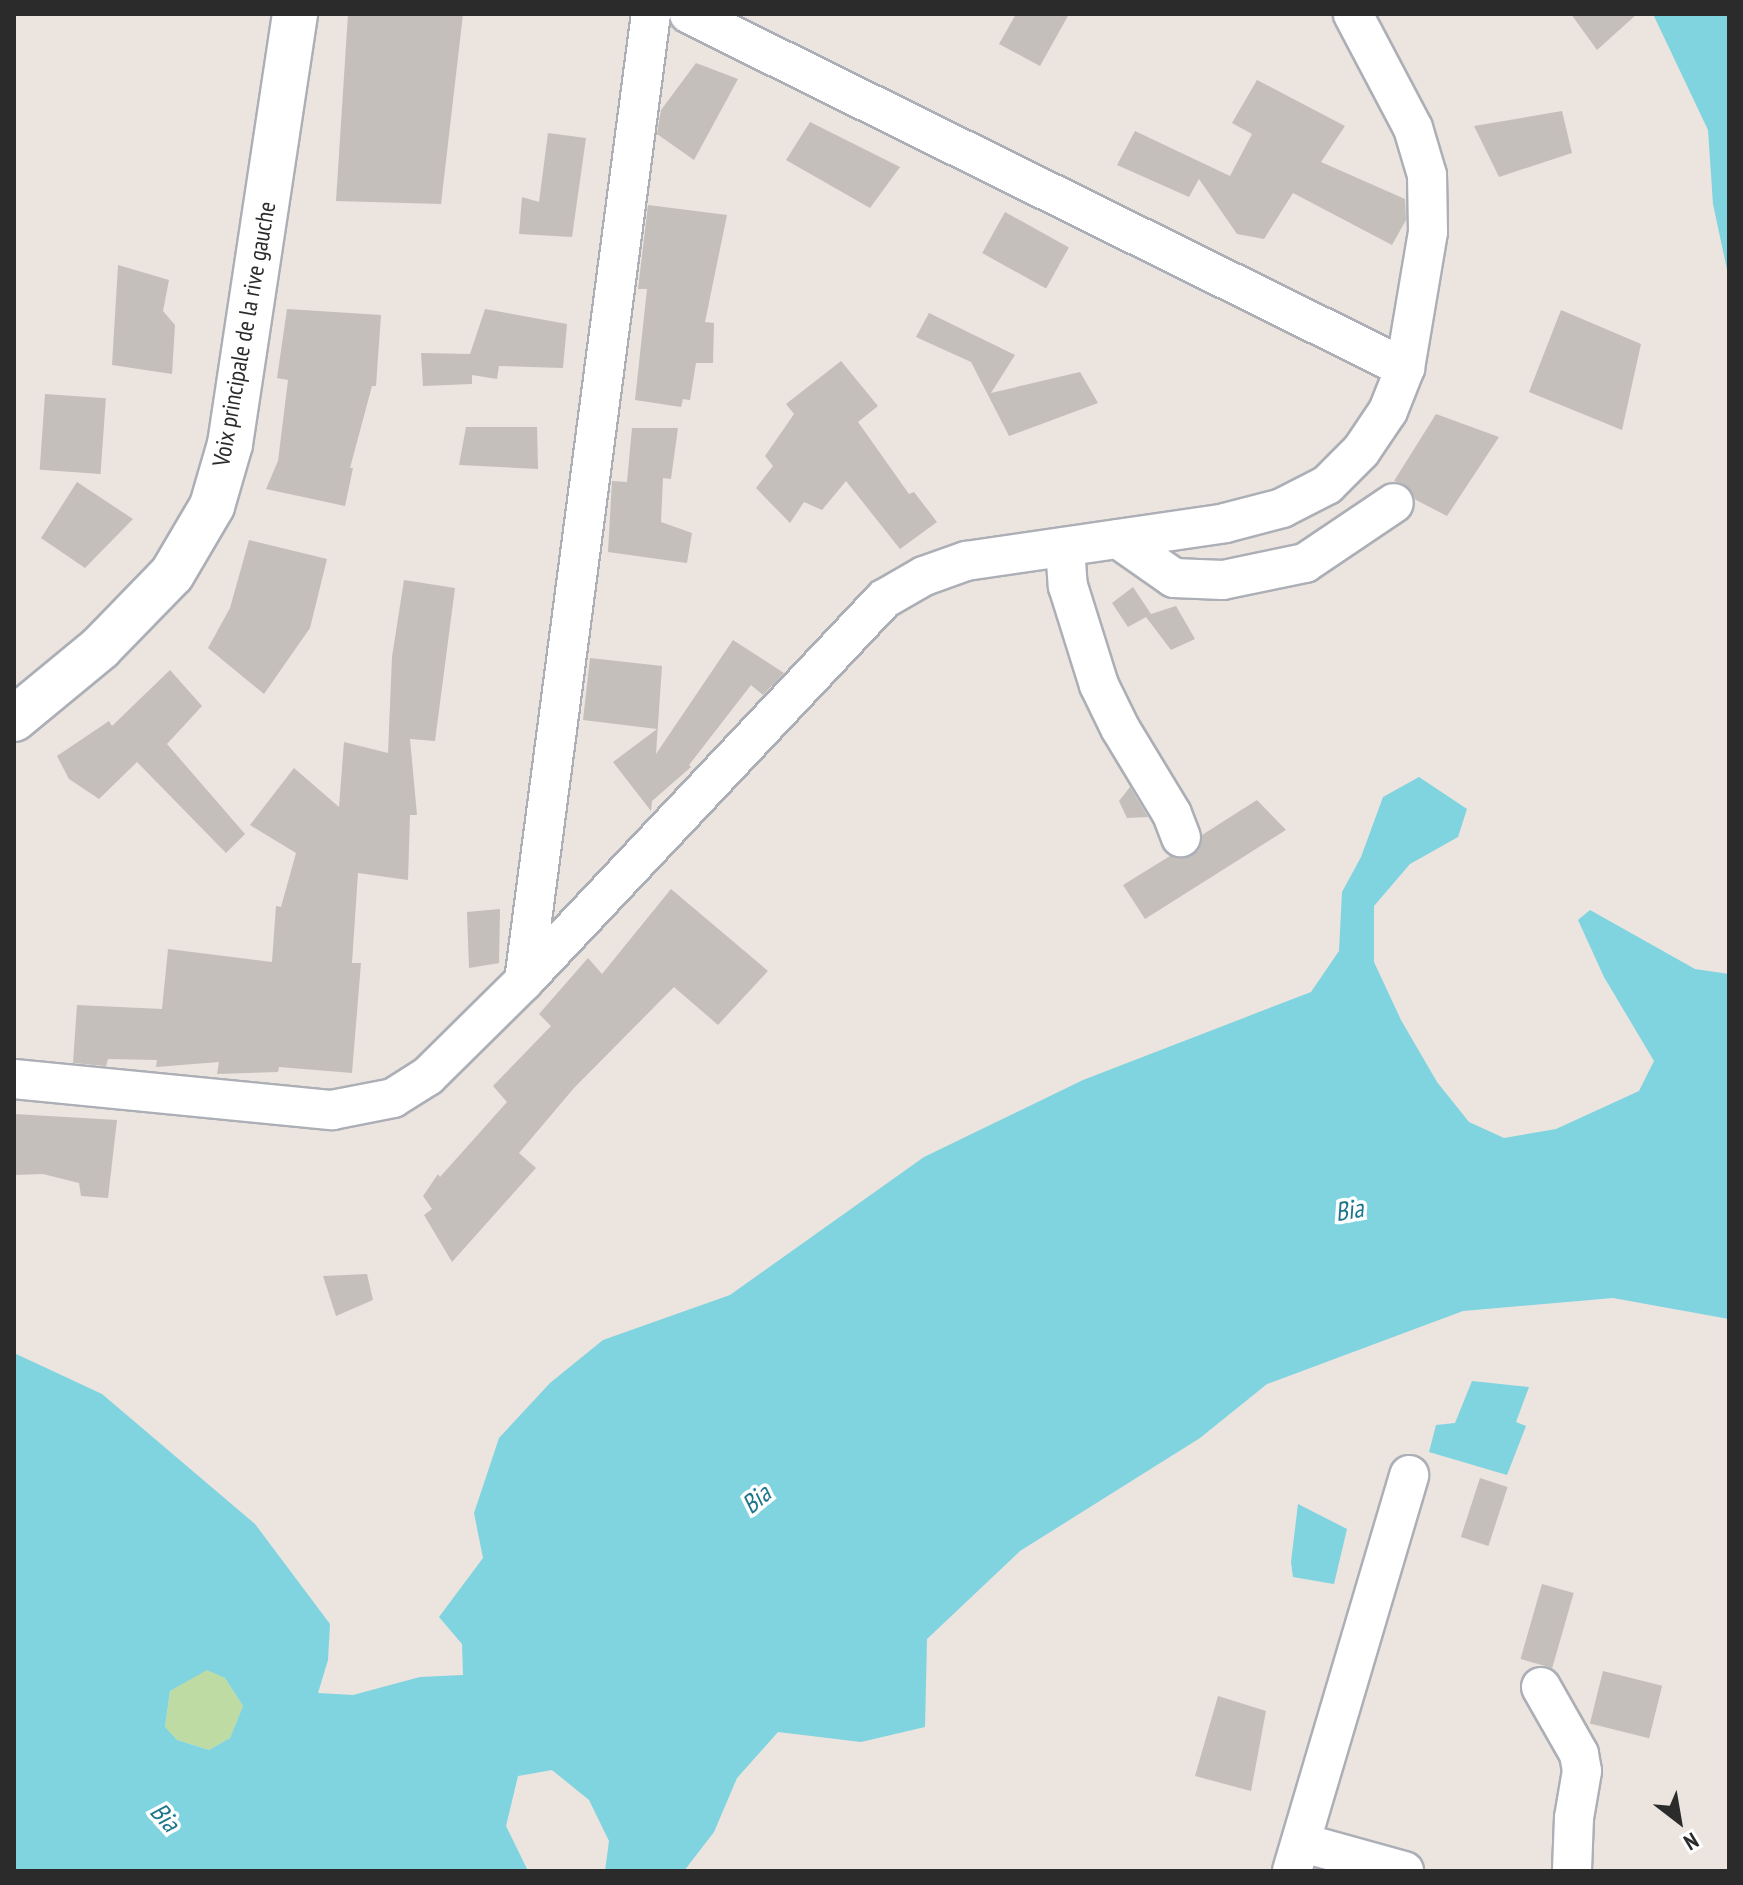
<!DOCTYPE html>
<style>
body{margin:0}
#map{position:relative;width:1743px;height:1885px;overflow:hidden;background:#ebe4df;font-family:"PT Sans Narrow",sans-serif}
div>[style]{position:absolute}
.green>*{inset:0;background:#bedba3}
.water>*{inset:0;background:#7fd4e0}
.building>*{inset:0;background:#c4bfba;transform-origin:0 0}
.roads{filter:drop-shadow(2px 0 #acafb6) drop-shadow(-2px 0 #acafb6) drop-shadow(0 2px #acafb6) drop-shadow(0 -2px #acafb6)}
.minor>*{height:38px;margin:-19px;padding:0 19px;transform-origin:19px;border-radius:19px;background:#fff}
.tertiary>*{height:44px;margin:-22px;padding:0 22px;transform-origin:22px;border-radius:22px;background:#fff}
span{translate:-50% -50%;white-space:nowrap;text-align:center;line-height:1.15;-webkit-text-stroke:7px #fff;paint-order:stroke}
.street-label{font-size:24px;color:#2b2b2b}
.water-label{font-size:26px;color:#1e768c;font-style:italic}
.frame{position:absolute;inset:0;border:16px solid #2b2b2b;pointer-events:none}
.north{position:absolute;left:1639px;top:1781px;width:80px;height:80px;-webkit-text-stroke:6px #fff;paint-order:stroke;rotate:149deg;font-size:22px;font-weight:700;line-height:32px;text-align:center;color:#2b2b2b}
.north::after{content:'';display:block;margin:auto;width:28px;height:36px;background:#2b2b2b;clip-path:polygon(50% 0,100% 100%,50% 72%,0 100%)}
</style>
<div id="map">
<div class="green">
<div style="clip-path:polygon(207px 1669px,225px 1678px,243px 1706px,230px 1738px,209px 1750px,177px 1740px,165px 1728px,170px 1691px)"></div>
</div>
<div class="water">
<div style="clip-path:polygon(1653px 14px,1729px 14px,1729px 279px,1713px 204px,1708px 130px)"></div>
<div style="clip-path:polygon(evenodd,1419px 777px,1467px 809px,1458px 837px,1410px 864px,1374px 906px,1374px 962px,1401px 1020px,1437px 1082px,1469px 1122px,1504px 1138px,1556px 1129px,1639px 1091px,1654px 1061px,1604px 977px,1578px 920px,1590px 910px,1695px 969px,1729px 974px,1729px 1319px,1613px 1298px,1463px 1311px,1267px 1384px,1200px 1438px,1020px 1551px,927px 1639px,925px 1727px,861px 1742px,778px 1732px,737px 1778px,714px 1832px,684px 1871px,605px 1871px,609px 1841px,589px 1800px,552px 1770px,518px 1776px,506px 1826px,528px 1871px,14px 1871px,14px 1353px,102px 1394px,255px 1524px,330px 1624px,328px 1660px,318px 1693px,353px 1695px,420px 1677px,463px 1675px,462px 1644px,439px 1617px,483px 1558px,474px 1513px,499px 1438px,550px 1383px,603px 1340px,730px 1295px,924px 1157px,1083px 1080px,1311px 992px,1339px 951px,1342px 892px,1361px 857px,1383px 797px,1419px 777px,207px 1670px,225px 1678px,243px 1706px,230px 1738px,209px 1750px,177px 1740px,165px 1727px,170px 1691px,207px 1670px)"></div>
<div style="clip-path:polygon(1472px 1381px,1529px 1387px,1516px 1422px,1526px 1426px,1507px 1475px,1429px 1452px,1436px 1425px,1455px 1423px)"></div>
<div style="clip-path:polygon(1298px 1504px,1347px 1529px,1334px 1584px,1293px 1577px,1291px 1562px)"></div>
</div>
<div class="building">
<div style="clip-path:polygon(348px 14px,463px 14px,441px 204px,336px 201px)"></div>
<div style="clip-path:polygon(1016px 14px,1069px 14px,1040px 66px,999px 44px)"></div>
<div style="clip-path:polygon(1571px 14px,1637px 14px,1597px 50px)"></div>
<div style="clip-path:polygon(696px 63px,738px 79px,694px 160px,657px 134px,661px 110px)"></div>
<div style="clip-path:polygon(1257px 80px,1345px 126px,1321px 162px,1405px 199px,1406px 220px,1392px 245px,1293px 193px,1264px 239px,1237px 234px,1199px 179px,1189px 197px,1117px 165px,1135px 131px,1230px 176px,1252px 134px,1232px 123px)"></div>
<div style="clip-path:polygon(1562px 111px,1572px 153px,1499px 177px,1474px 126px)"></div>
<div style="clip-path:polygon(810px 122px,900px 167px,870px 208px,786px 160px)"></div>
<div style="clip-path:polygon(548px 133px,586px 138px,572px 237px,519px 234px,522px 197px,539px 202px)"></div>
<div style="clip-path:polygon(648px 205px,727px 215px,705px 322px,714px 323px,713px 363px,696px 363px,690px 400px,683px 399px,681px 407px,635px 400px,647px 289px,638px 289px)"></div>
<div style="left:1005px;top:212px;width:73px;height:47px;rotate:29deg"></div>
<div style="clip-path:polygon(118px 265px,169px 280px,163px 311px,175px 325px,172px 374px,112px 365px)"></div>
<div style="clip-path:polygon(287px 309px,381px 315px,376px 386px,372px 386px,350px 468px,353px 468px,345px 506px,266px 489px,278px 461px,288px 380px,277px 378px)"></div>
<div style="clip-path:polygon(485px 309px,567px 324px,563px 368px,499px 366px,497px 379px,472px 375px,472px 384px,423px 386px,421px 353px,470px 354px)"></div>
<div style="clip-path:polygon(1561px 310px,1641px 344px,1622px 430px,1529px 392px)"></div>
<div style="clip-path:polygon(929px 313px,1015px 355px,991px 393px,1080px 372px,1098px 403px,1009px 436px,971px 362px,916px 337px)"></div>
<div style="clip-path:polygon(841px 361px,878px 406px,858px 422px,909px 494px,914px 492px,937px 522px,900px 549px,846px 481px,822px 510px,804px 502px,790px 523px,756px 488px,773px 466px,765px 456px,794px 414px,786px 404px)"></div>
<div style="left:45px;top:394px;width:61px;height:76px;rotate:4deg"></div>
<div style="clip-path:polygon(1436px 414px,1499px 437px,1447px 516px,1416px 500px,1404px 484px,1394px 481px)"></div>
<div style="clip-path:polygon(466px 427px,537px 427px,538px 469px,459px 465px)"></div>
<div style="clip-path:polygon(632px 428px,678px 428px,671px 479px,663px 478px,661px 522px,692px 533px,687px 563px,608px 552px,612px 481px,627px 482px)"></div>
<div style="clip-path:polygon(77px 482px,133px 519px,85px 568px,41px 538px)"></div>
<div style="clip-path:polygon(249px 540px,327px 559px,310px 628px,264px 694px,208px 648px,230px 608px)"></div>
<div style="clip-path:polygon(404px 580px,455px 588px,435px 741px,410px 739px,417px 815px,410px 815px,408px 880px,358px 873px,352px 963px,361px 963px,352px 1073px,279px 1067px,278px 1072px,217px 1074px,219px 1062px,156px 1067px,157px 1060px,108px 1059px,106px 1066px,73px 1063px,77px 1005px,162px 1009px,168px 949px,272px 962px,276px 906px,281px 907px,296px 853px,250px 825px,294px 768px,339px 807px,344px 742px,388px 753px,392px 657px)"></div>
<div style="clip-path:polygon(1133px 587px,1151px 614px,1176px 606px,1195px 639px,1171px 650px,1146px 617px,1128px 627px,1112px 603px)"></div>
<div style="clip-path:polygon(733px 640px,784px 673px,763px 695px,751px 685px,689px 765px,691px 767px,652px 801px,651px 811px,613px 762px,657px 729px,583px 720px,590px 658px,662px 666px,656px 754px)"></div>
<div style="clip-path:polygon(170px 670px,202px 706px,167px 744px,245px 834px,226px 853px,137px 762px,99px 799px,69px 779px,57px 756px,109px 721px,112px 726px)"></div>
<div style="clip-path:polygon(1130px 787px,1148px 817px,1127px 818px,1119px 801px)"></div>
<div style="clip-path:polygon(1257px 800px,1286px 830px,1145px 919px,1123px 885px,1170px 856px,1190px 857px,1199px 850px,1202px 835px)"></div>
<div style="clip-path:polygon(671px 889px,768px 971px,718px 1025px,674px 987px,574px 1088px,519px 1153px,536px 1168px,452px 1262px,424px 1215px,432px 1209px,423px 1196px,438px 1174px,440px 1177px,507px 1102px,493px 1086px,551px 1026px,539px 1014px,588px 958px,602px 974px)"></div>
<div style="clip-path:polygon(500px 909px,499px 963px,469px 968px,467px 912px)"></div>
<div style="clip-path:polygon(14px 1114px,117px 1120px,108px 1198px,81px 1196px,79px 1183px,43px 1174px,14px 1175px)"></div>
<div style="clip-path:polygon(367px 1274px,373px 1300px,336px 1316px,323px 1276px)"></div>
<div style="left:1480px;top:1478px;width:29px;height:62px;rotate:18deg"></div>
<div style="left:1542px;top:1584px;width:33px;height:78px;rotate:16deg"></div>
<div style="left:1603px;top:1671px;width:61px;height:54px;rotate:14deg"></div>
<div style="clip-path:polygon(1218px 1696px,1266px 1711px,1251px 1791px,1195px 1776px)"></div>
</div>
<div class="roads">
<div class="minor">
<div style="left:689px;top:14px;width:799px;rotate:26.31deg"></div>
<div style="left:1118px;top:539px;width:68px;rotate:34.9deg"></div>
<div style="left:1174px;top:578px;width:49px;rotate:2.3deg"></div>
<div style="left:1223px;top:580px;width:84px;rotate:-11.7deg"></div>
<div style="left:1305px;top:563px;width:107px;rotate:-34deg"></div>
<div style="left:1065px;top:547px;width:39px;rotate:86deg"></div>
<div style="left:1068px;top:586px;width:104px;rotate:72.6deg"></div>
<div style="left:1099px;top:685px;width:48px;rotate:64deg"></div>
<div style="left:1120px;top:728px;width:100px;rotate:58.8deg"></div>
<div style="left:1172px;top:814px;width:25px;rotate:69deg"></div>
<div style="left:524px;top:981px;width:975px;rotate:-82.52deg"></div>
<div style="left:14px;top:1079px;width:320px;rotate:5.6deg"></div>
<div style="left:332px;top:1110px;width:62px;rotate:-11.1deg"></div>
<div style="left:393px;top:1098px;width:41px;rotate:-32.2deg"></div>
<div style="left:428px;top:1076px;width:135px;rotate:-44.7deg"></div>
<div style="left:524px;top:981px;width:525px;rotate:-46.7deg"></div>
<div style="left:884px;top:599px;width:46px;rotate:-29.9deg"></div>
<div style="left:924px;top:576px;width:45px;rotate:-19.7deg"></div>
<div style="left:966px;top:561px;width:262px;rotate:-8.3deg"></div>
<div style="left:1225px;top:523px;width:59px;rotate:-14.7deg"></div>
<div style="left:1282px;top:508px;width:51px;rotate:-27.1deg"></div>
<div style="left:1327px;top:485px;width:48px;rotate:-45deg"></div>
<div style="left:1361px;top:451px;width:48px;rotate:-56deg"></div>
<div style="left:1388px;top:411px;width:46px;rotate:-68.4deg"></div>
<div style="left:1405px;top:368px;width:138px;rotate:-80.4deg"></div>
<div style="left:1428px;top:232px;width:57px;rotate:-91deg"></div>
<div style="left:1427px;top:175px;width:49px;rotate:-106.6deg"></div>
<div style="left:1413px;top:128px;width:129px;rotate:-117.8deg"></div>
<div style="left:1541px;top:1687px;width:77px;rotate:60.4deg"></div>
<div style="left:1579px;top:1754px;width:17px;rotate:80deg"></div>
<div style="left:1582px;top:1771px;width:48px;rotate:99.7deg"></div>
<div style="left:1574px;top:1818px;width:53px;rotate:92.2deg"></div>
<div style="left:1303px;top:1843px;width:105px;rotate:15.5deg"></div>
<div style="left:1292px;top:1871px;width:413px;rotate:-73.5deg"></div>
</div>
<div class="tertiary">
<div style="left:14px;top:719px;width:112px;rotate:-39.5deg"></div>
<div style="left:100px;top:648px;width:103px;rotate:-45.8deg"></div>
<div style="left:172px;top:574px;width:79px;rotate:-59.5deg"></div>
<div style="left:212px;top:506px;width:65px;rotate:-73.8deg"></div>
<div style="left:230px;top:444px;width:435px;rotate:-81.4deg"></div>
</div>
</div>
<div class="street-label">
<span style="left:244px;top:334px;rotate:-80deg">Voix principale de la rive gauche</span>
</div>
<div class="water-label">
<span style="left:1349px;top:1210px;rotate:-10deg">Bia</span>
<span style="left:756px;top:1499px;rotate:-40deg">Bia</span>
<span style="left:165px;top:1817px;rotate:48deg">Bia</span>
</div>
<div class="frame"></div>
<div class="north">N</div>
</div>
